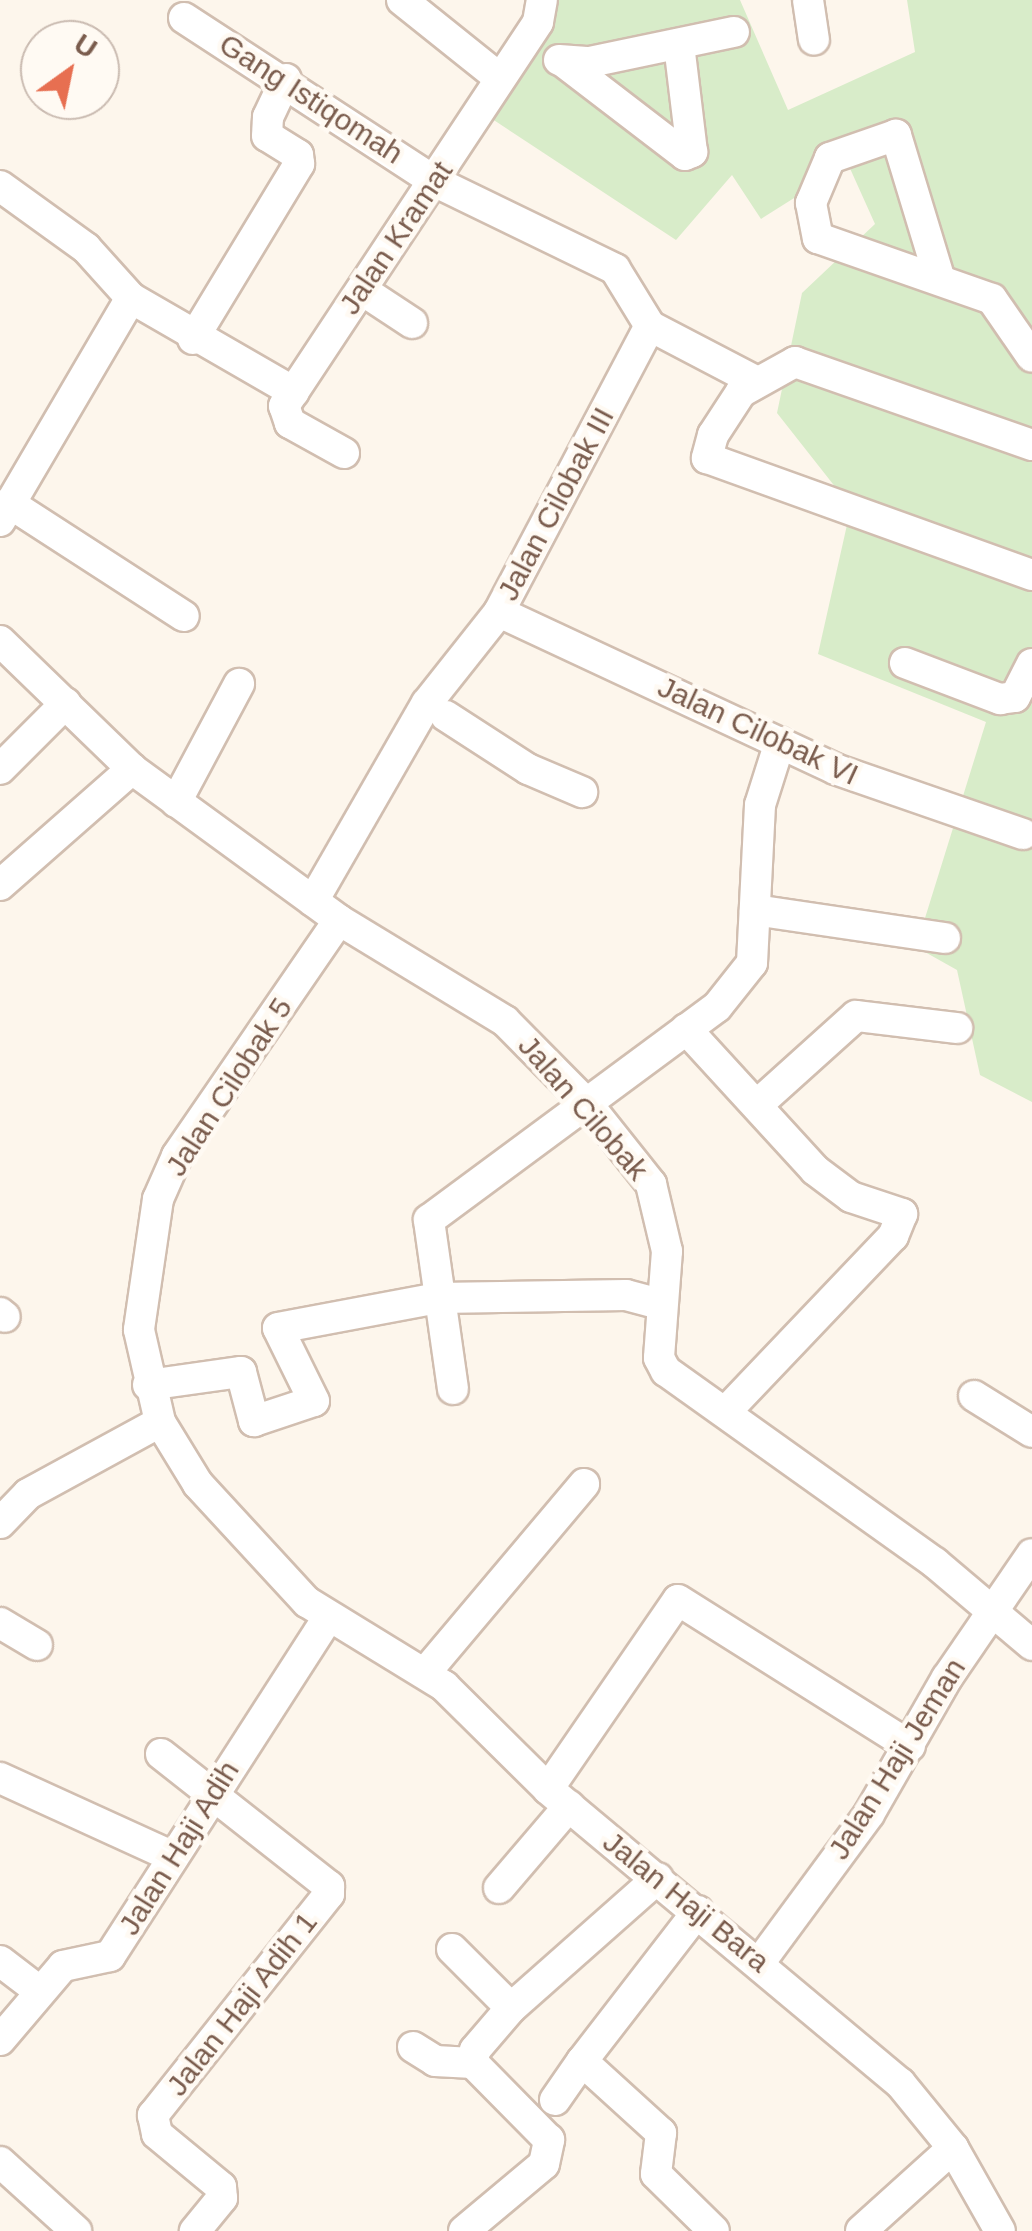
<!DOCTYPE html>
<style>
body{margin:0}
#map{position:relative;width:1032px;height:2231px;overflow:hidden;background:#fdf6ec;font-family:Arial,sans-serif}
div>[style]{position:absolute}
.green>*{inset:0;background:#d8ecc9}
.roads{filter:drop-shadow(2px 0 #d1beb0) drop-shadow(-2px 0 #d1beb0) drop-shadow(0 2px #d1beb0) drop-shadow(0 -2px #d1beb0)}
.minor>*{height:30px;margin:-15px;padding:0 15px;transform-origin:15px;border-radius:15px;background:#fff}
span{translate:-50% -50%;white-space:nowrap;text-align:center;line-height:1.15;-webkit-text-stroke:9px #fffaf3;paint-order:stroke}
.street-label{font-size:30px;color:#7a5c4d}
.north{position:absolute;left:20px;top:20px;width:100px;height:100px;box-sizing:border-box;background:#fffaf3;border:2px solid #cabbb1;border-radius:50%;rotate:33deg;font-size:28px;font-weight:700;line-height:40px;text-align:center;color:#7a5c4d}
.north::after{content:'';display:block;margin:auto;width:35px;height:45px;background:#e76f51;clip-path:polygon(50% 0,100% 100%,50% 72%,0 100%)}
</style>
<div id="map">
<div class="green">
<div style="clip-path:polygon(538px 0,740px 0,788px 110px,915px 52px,907px 0,1032px 0,1032px 1102px,980px 1075px,957px 970px,916px 947px,986px 722px,818px 654px,851px 507px,777px 413px,802px 293px,875px 224px,848px 164px,761px 219px,732px 175px,676px 240px,474px 107px)"></div>
</div>
<div class="roads">
<div class="minor">
<div style="left:402px;top:0;width:123px;rotate:38.7deg"></div>
<div style="left:808px;top:0;width:40px;rotate:81.5deg"></div>
<div style="left:184px;top:18px;width:301px;rotate:33.1deg"></div>
<div style="left:436px;top:182px;width:199px;rotate:25.9deg"></div>
<div style="left:615px;top:269px;width:67px;rotate:58.4deg"></div>
<div style="left:559px;top:60px;width:31px;rotate:4deg"></div>
<div style="left:590px;top:62px;width:147px;rotate:-11.8deg"></div>
<div style="left:565px;top:63px;width:151px;rotate:37.5deg"></div>
<div style="left:685px;top:155px;width:8px;rotate:-23deg"></div>
<div style="left:692px;top:152px;width:109px;rotate:-96.9deg"></div>
<div style="left:0;top:186px;width:106px;rotate:35.8deg"></div>
<div style="left:86px;top:248px;width:67px;rotate:48deg"></div>
<div style="left:131px;top:298px;width:188px;rotate:30deg"></div>
<div style="left:940px;top:280px;width:152px;rotate:-106.9deg"></div>
<div style="left:896px;top:135px;width:70px;rotate:160.8deg"></div>
<div style="left:830px;top:158px;width:49px;rotate:112.9deg"></div>
<div style="left:811px;top:203px;width:36px;rotate:79deg"></div>
<div style="left:818px;top:238px;width:184px;rotate:19.3deg"></div>
<div style="left:992px;top:299px;width:70px;rotate:55.4deg"></div>
<div style="left:362px;top:290px;width:60px;rotate:33.4deg"></div>
<div style="left:650px;top:326px;width:119px;rotate:27.6deg"></div>
<div style="left:193px;top:339px;width:205px;rotate:-58.8deg"></div>
<div style="left:299px;top:164px;width:9px;rotate:-96deg"></div>
<div style="left:298px;top:155px;width:36px;rotate:-148deg"></div>
<div style="left:267px;top:136px;width:19px;rotate:-87deg"></div>
<div style="left:268px;top:117px;width:42px;rotate:-64.7deg"></div>
<div style="left:1032px;top:445px;width:251px;rotate:-160.7deg"></div>
<div style="left:795px;top:362px;width:62px;rotate:150.9deg"></div>
<div style="left:741px;top:392px;width:51px;rotate:123.1deg"></div>
<div style="left:713px;top:435px;width:24px;rotate:105deg"></div>
<div style="left:707px;top:458px;width:345px;rotate:19.8deg"></div>
<div style="left:344px;top:453px;width:62px;rotate:-150.9deg"></div>
<div style="left:290px;top:423px;width:18px;rotate:-109deg"></div>
<div style="left:284px;top:406px;width:460px;rotate:-56.5deg"></div>
<div style="left:538px;top:22px;width:22px;rotate:-80deg"></div>
<div style="left:9px;top:503px;width:208px;rotate:32.9deg"></div>
<div style="left:0;top:521px;width:259px;rotate:-59.6deg"></div>
<div style="left:499px;top:612px;width:371px;rotate:25deg"></div>
<div style="left:835px;top:769px;width:199px;rotate:19.1deg"></div>
<div style="left:0;top:641px;width:184px;rotate:44.1deg"></div>
<div style="left:132px;top:769px;width:256px;rotate:36.1deg"></div>
<div style="left:339px;top:920px;width:194px;rotate:31.3deg"></div>
<div style="left:505px;top:1021px;width:120px;rotate:45.3deg"></div>
<div style="left:589px;top:1106px;width:100px;rotate:51.5deg"></div>
<div style="left:651px;top:1184px;width:69px;rotate:76.6deg"></div>
<div style="left:667px;top:1251px;width:107px;rotate:94.3deg"></div>
<div style="left:659px;top:1358px;width:15px;rotate:62deg"></div>
<div style="left:666px;top:1371px;width:330px;rotate:35.5deg"></div>
<div style="left:935px;top:1563px;width:127px;rotate:40.2deg"></div>
<div style="left:905px;top:663px;width:102px;rotate:20.8deg"></div>
<div style="left:1000px;top:699px;width:15px;rotate:-8deg"></div>
<div style="left:1015px;top:697px;width:37px;rotate:-63deg"></div>
<div style="left:446px;top:716px;width:98px;rotate:32.9deg"></div>
<div style="left:528px;top:769px;width:59px;rotate:23.1deg"></div>
<div style="left:0;top:769px;width:93px;rotate:-45deg"></div>
<div style="left:176px;top:802px;width:134px;rotate:-61.9deg"></div>
<div style="left:0;top:885px;width:176px;rotate:-41.3deg"></div>
<div style="left:313px;top:901px;width:228px;rotate:-60.1deg"></div>
<div style="left:427px;top:703px;width:116px;rotate:-51.6deg"></div>
<div style="left:499px;top:612px;width:323px;rotate:-62.2deg"></div>
<div style="left:755px;top:910px;width:192px;rotate:8.4deg"></div>
<div style="left:339px;top:920px;width:286px;rotate:124.5deg"></div>
<div style="left:177px;top:1156px;width:47px;rotate:113.8deg"></div>
<div style="left:158px;top:1199px;width:132px;rotate:98.3deg"></div>
<div style="left:139px;top:1330px;width:94px;rotate:77.1deg"></div>
<div style="left:160px;top:1422px;width:73px;rotate:58.5deg"></div>
<div style="left:198px;top:1484px;width:161px;rotate:47.3deg"></div>
<div style="left:307px;top:1602px;width:161px;rotate:31.5deg"></div>
<div style="left:444px;top:1686px;width:146px;rotate:44.7deg"></div>
<div style="left:548px;top:1789px;width:459px;rotate:39.9deg"></div>
<div style="left:900px;top:2083px;width:84px;rotate:50.8deg"></div>
<div style="left:953px;top:2148px;width:95px;rotate:60.5deg"></div>
<div style="left:686px;top:1029px;width:191px;rotate:47.5deg"></div>
<div style="left:815px;top:1170px;width:45px;rotate:36.9deg"></div>
<div style="left:851px;top:1197px;width:54px;rotate:18.4deg"></div>
<div style="left:902px;top:1214px;width:24px;rotate:112deg"></div>
<div style="left:893px;top:1236px;width:239px;rotate:133.6deg"></div>
<div style="left:757px;top:1105px;width:133px;rotate:-42deg"></div>
<div style="left:856px;top:1016px;width:102px;rotate:6.8deg"></div>
<div style="left:0;top:1313px;width:6px;rotate:39deg"></div>
<div style="left:148px;top:1385px;width:94px;rotate:-8deg"></div>
<div style="left:241px;top:1372px;width:51px;rotate:75.1deg"></div>
<div style="left:254px;top:1421px;width:63px;rotate:-18.4deg"></div>
<div style="left:314px;top:1401px;width:81px;rotate:-116.3deg"></div>
<div style="left:278px;top:1328px;width:164px;rotate:-10.6deg"></div>
<div style="left:439px;top:1298px;width:187px;rotate:-0.9deg"></div>
<div style="left:626px;top:1295px;width:35px;rotate:15deg"></div>
<div style="left:453px;top:1389px;width:171px;rotate:-98.1deg"></div>
<div style="left:429px;top:1220px;width:358px;rotate:-36.5deg"></div>
<div style="left:717px;top:1007px;width:56px;rotate:-51.5deg"></div>
<div style="left:752px;top:963px;width:158px;rotate:-87.1deg"></div>
<div style="left:760px;top:805px;width:66px;rotate:-72.4deg"></div>
<div style="left:974px;top:1396px;width:68px;rotate:31.8deg"></div>
<div style="left:0;top:1523px;width:40px;rotate:-46deg"></div>
<div style="left:28px;top:1494px;width:150px;rotate:-28.6deg"></div>
<div style="left:0;top:1623px;width:43px;rotate:30.7deg"></div>
<div style="left:425px;top:1673px;width:247px;rotate:-49.9deg"></div>
<div style="left:161px;top:1754px;width:214px;rotate:38.2deg"></div>
<div style="left:329px;top:1886px;width:8px;rotate:90deg"></div>
<div style="left:329px;top:1894px;width:283px;rotate:128.5deg"></div>
<div style="left:153px;top:2115px;width:19px;rotate:78deg"></div>
<div style="left:157px;top:2134px;width:83px;rotate:39.6deg"></div>
<div style="left:221px;top:2187px;width:11px;rotate:85deg"></div>
<div style="left:222px;top:2198px;width:43px;rotate:129.3deg"></div>
<div style="left:0;top:1778px;width:190px;rotate:24.5deg"></div>
<div style="left:548px;top:1789px;width:229px;rotate:-55.5deg"></div>
<div style="left:678px;top:1600px;width:274px;rotate:32.2deg"></div>
<div style="left:499px;top:1888px;width:108px;rotate:-49.5deg"></div>
<div style="left:698px;top:1911px;width:190px;rotate:127.7deg"></div>
<div style="left:582px;top:2061px;width:107px;rotate:42.3deg"></div>
<div style="left:661px;top:2133px;width:41px;rotate:97deg"></div>
<div style="left:656px;top:2174px;width:81px;rotate:44.5deg"></div>
<div style="left:452px;top:1949px;width:83px;rotate:45deg"></div>
<div style="left:0;top:1961px;width:48px;rotate:37.3deg"></div>
<div style="left:760px;top:1962px;width:184px;rotate:-53.6deg"></div>
<div style="left:869px;top:1814px;width:157px;rotate:-60.2deg"></div>
<div style="left:947px;top:1678px;width:150px;rotate:-55.6deg"></div>
<div style="left:0;top:2040px;width:97px;rotate:-49.6deg"></div>
<div style="left:63px;top:1966px;width:48px;rotate:-12deg"></div>
<div style="left:110px;top:1956px;width:402px;rotate:-57.2deg"></div>
<div style="left:413px;top:2047px;width:26px;rotate:32deg"></div>
<div style="left:435px;top:2061px;width:38px;rotate:3deg"></div>
<div style="left:555px;top:2100px;width:47px;rotate:-55.3deg"></div>
<div style="left:0;top:2162px;width:103px;rotate:42.2deg"></div>
<div style="left:464px;top:2231px;width:104px;rotate:-39.9deg"></div>
<div style="left:544px;top:2164px;width:25px;rotate:-78deg"></div>
<div style="left:549px;top:2140px;width:108px;rotate:-134.6deg"></div>
<div style="left:473px;top:2063px;width:13px;rotate:-81deg"></div>
<div style="left:475px;top:2050px;width:55px;rotate:-49.4deg"></div>
<div style="left:511px;top:2008px;width:196px;rotate:-41.5deg"></div>
<div style="left:861px;top:2231px;width:124px;rotate:-42.1deg"></div>
</div>
</div>
<div class="street-label">
<span style="left:311px;top:99px;rotate:33deg">Gang Istiqomah</span>
<span style="left:396px;top:238px;rotate:-56deg">Jalan Kramat</span>
<span style="left:556px;top:504px;rotate:-62deg">Jalan Cilobak III</span>
<span style="left:758px;top:731px;rotate:25deg">Jalan Cilobak VI</span>
<span style="left:229px;top:1087px;rotate:-57deg">Jalan Cilobak 5</span>
<span style="left:583px;top:1108px;rotate:49deg">Jalan Cilobak</span>
<span style="left:897px;top:1759px;rotate:-58deg">Jalan Haji Jeman</span>
<span style="left:179px;top:1848px;rotate:-58deg">Jalan Haji Adih</span>
<span style="left:686px;top:1902px;rotate:39deg">Jalan Haji Bara</span>
<span style="left:242px;top:2004px;rotate:-52deg">Jalan Haji Adih 1</span>
</div>
<div class="north">U</div>
</div>
